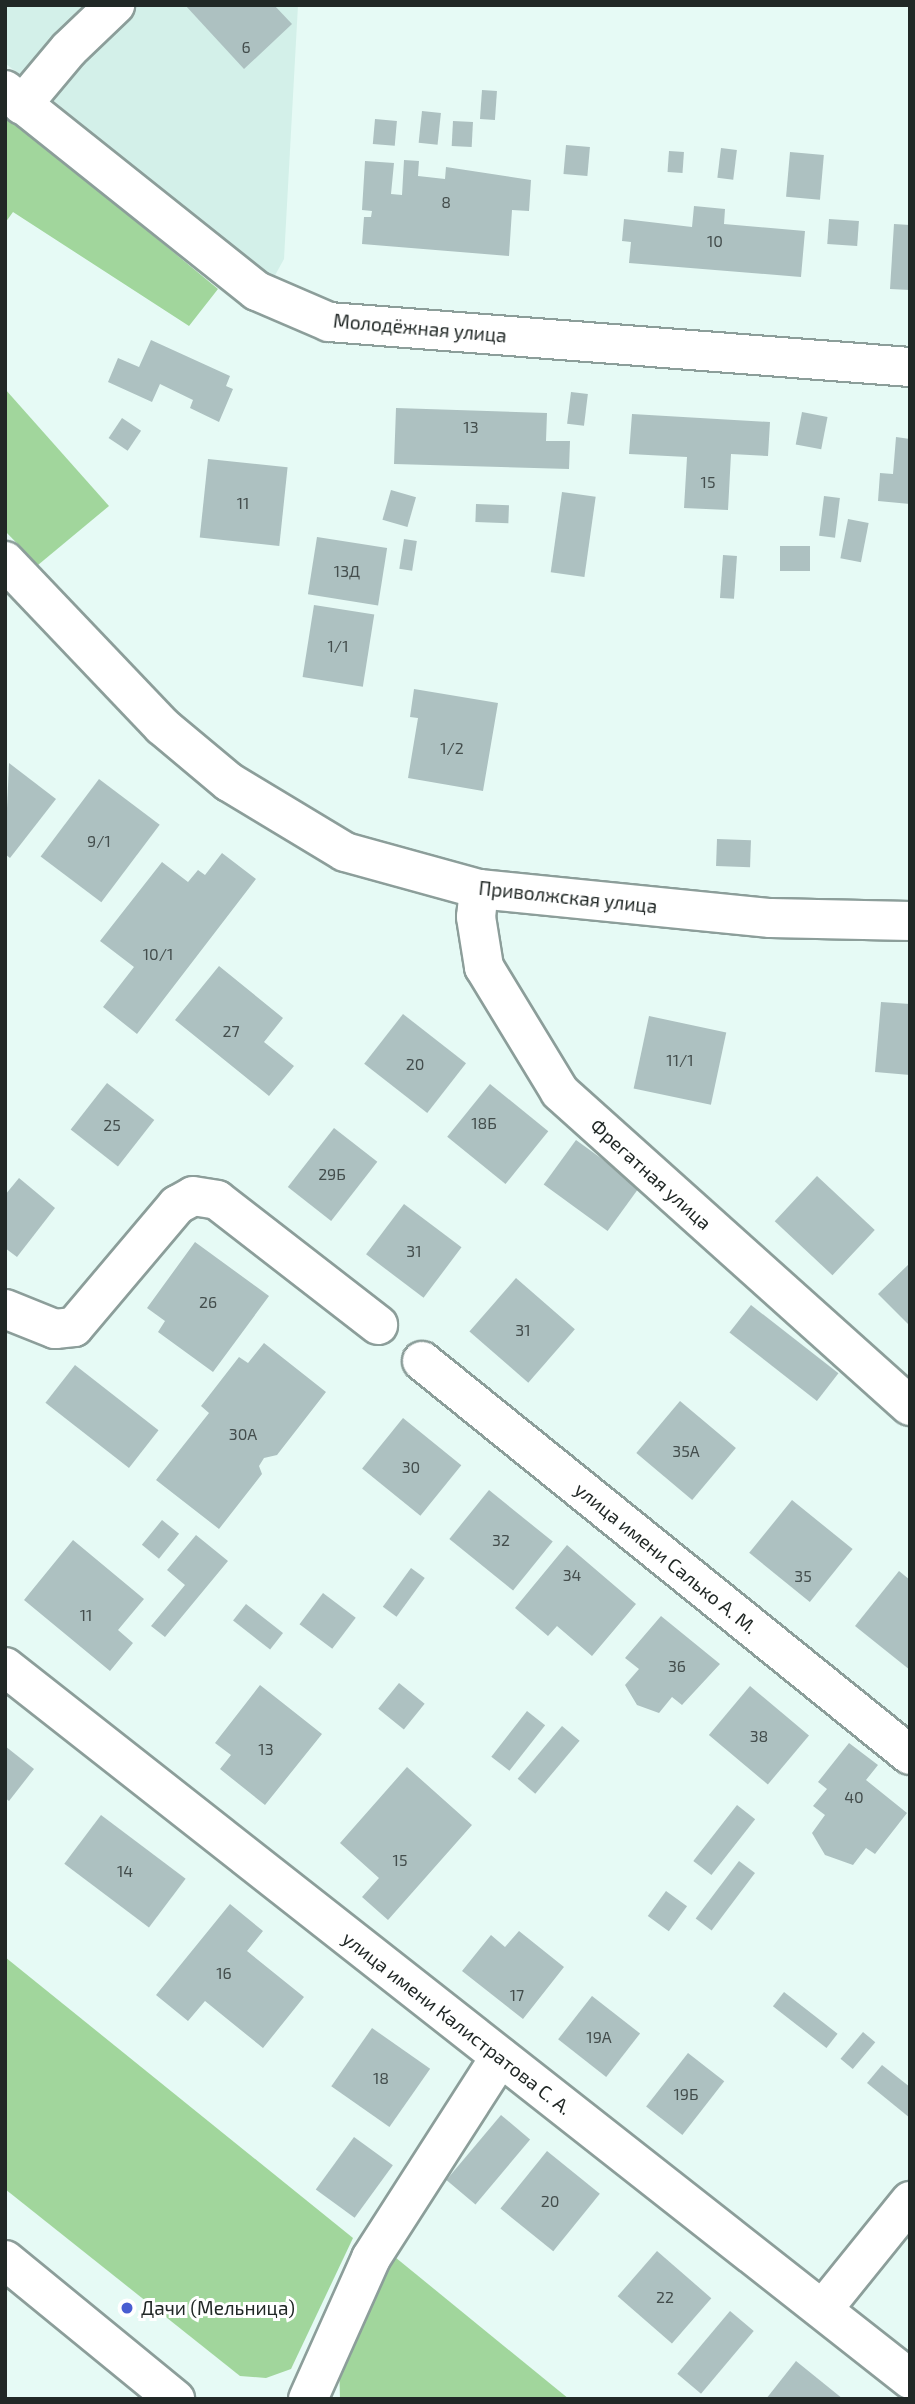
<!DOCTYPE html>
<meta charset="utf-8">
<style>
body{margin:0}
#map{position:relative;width:915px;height:2404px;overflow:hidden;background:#e6faf5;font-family:"Exo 2",sans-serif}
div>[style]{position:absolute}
.built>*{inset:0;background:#d3f0e9}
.green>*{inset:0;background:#a1d69c}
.building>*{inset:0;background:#adc1c1;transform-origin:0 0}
.roads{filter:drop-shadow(2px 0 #8c9e9a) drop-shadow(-2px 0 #8c9e9a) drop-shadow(0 2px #8c9e9a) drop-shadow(0 -2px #8c9e9a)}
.minor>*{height:38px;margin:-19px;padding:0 19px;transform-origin:19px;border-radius:19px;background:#fff}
.major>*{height:38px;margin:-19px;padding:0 19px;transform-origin:19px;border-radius:19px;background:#fff}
.dots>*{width:19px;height:19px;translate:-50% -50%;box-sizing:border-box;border:4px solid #fff;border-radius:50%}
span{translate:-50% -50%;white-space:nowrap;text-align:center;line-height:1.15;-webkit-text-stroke:6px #fff;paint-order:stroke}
.number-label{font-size:16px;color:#444e4d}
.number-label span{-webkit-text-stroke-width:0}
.street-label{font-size:19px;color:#212826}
.poi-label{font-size:19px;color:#212826}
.left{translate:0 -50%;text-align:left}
.frame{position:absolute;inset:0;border:7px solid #212826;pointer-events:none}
</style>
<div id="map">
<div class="built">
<div style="clip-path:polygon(5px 5px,298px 5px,284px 259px,273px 279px,5px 63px)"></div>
</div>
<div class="green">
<div style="clip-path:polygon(5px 113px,218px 289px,189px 326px,13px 212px,5px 223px)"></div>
<div style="clip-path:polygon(5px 389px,109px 506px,38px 565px,5px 531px)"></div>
<div style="clip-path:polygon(5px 1957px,353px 2238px,291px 2369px,266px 2378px,240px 2376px,5px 2189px)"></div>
<div style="clip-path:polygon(390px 2253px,569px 2399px,340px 2399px,339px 2359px)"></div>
</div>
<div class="building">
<div style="clip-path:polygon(185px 5px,274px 5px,292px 24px,244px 69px)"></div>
<div style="left:482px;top:90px;width:15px;height:29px;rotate:4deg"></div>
<div style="left:422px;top:111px;width:19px;height:32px;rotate:6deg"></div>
<div style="left:375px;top:119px;width:22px;height:25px;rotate:5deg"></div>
<div style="left:453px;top:121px;width:20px;height:25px;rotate:3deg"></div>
<div style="left:566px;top:145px;width:24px;height:29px;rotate:5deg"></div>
<div style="left:721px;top:148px;width:16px;height:30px;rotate:7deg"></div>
<div style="left:669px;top:151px;width:15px;height:21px;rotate:4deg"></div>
<div style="left:790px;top:152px;width:34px;height:45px;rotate:5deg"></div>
<div style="clip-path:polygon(404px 160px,419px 161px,418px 176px,445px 179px,446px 167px,531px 180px,529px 211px,512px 210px,509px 256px,362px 244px,364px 217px,371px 217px,372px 211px,362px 210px,365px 161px,394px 163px,391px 194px,402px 195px)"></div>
<div style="clip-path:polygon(694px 206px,725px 209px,724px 224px,805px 231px,801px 277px,629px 263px,631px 242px,622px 241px,624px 219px,692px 227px)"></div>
<div style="left:829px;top:219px;width:30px;height:25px;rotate:4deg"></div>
<div style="clip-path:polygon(894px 224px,910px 225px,910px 290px,890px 289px)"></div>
<div style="clip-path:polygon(151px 340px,230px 376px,226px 386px,233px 389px,219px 422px,190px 408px,193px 400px,160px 384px,152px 402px,108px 382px,118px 358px,139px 367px)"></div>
<div style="left:571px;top:392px;width:17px;height:32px;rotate:7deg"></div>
<div style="clip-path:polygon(396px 408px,547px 413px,546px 441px,570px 441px,569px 469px,394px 464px)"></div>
<div style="left:802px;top:412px;width:26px;height:33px;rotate:11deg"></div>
<div style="clip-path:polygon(632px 414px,770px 422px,768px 456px,731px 454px,728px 510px,684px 508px,687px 457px,629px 454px)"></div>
<div style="left:122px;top:418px;width:23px;height:24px;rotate:34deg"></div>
<div style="clip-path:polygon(896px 437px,910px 439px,910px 504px,878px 501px,880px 473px,893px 474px)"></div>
<div style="left:208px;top:459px;width:80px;height:79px;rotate:6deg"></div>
<div style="left:391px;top:490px;width:26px;height:31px;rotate:16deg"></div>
<div style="left:562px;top:492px;width:34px;height:81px;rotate:8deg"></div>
<div style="left:824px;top:496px;width:16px;height:40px;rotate:7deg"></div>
<div style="left:476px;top:504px;width:33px;height:18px;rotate:2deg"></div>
<div style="left:848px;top:519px;width:21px;height:40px;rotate:11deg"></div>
<div style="left:317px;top:537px;width:71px;height:58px;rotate:9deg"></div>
<div style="left:404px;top:539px;width:13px;height:30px;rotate:9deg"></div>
<div style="left:780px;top:546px;width:30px;height:25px"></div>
<div style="left:723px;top:555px;width:14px;height:43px;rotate:4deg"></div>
<div style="left:314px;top:605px;width:61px;height:73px;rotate:9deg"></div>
<div style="clip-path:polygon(414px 689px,498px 703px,483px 791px,408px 778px,418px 718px,410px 717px)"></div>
<div style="clip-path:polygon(9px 763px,56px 799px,10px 858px,5px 854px)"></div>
<div style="left:99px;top:779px;width:76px;height:97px;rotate:37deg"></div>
<div style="left:717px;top:839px;width:34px;height:27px;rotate:2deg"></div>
<div style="clip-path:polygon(222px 853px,256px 879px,137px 1034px,103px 1007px,134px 967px,100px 941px,162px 862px,188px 882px,198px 870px,205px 875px)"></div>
<div style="clip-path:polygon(219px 966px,283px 1018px,264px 1042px,294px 1066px,269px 1096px,175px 1020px)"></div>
<div style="clip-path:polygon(881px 1002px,910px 1004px,910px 1075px,875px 1072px)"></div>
<div style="left:403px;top:1014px;width:80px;height:63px;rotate:38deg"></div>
<div style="left:649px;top:1016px;width:79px;height:74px;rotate:12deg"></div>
<div style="left:107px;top:1083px;width:60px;height:59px;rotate:38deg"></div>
<div style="left:490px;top:1084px;width:75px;height:68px;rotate:39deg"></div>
<div style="left:334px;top:1128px;width:55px;height:75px;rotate:38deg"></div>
<div style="left:576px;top:1140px;width:79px;height:55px;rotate:36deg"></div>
<div style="left:817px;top:1176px;width:79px;height:62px;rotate:43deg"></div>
<div style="clip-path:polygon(19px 1178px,55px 1208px,17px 1257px,5px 1248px,5px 1195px)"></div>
<div style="left:404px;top:1204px;width:72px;height:63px;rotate:37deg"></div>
<div style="clip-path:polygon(195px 1242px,269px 1296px,213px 1372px,158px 1332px,165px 1321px,147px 1308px)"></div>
<div style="clip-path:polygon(910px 1263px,910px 1326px,878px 1294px)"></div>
<div style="left:516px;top:1278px;width:78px;height:71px;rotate:41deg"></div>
<div style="left:751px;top:1305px;width:111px;height:35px;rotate:38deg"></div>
<div style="clip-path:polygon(264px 1343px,326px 1392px,277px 1455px,264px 1458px,259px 1466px,262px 1474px,219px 1529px,156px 1480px,209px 1413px,201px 1406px,239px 1357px,248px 1363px)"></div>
<div style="left:75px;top:1365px;width:106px;height:48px;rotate:38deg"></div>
<div style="left:680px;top:1401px;width:73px;height:68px;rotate:40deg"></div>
<div style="left:403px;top:1418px;width:75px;height:65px;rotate:39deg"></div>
<div style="left:489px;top:1490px;width:82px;height:63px;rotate:39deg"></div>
<div style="left:792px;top:1500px;width:78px;height:68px;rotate:39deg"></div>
<div style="left:162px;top:1520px;width:22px;height:32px;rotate:39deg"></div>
<div style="clip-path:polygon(196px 1535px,228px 1561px,165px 1637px,151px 1626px,185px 1585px,167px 1570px)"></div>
<div style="clip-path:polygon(73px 1540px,144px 1599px,118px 1630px,133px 1643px,110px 1671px,24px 1600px)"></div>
<div style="clip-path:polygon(567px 1545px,636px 1604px,592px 1656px,557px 1626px,548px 1636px,515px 1608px)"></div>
<div style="left:411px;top:1568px;width:17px;height:48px;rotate:36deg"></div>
<div style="clip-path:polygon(899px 1571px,910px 1580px,910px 1670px,855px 1626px)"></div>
<div style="left:323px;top:1593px;width:41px;height:39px;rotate:37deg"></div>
<div style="left:246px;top:1604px;width:47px;height:21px;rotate:38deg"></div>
<div style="clip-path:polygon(661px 1616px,720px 1664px,682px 1705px,672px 1697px,659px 1713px,637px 1705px,625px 1685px,639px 1669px,625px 1658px)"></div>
<div style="left:399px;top:1683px;width:33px;height:33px;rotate:39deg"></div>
<div style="clip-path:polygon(260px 1685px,322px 1734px,265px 1805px,220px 1769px,231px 1755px,215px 1743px)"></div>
<div style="left:750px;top:1686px;width:77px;height:64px;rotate:40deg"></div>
<div style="left:527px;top:1711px;width:23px;height:58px;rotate:38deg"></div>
<div style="left:562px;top:1726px;width:23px;height:69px;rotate:40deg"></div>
<div style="clip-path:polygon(849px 1743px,878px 1765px,866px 1780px,907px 1813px,875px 1854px,866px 1848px,853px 1865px,825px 1855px,812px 1833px,825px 1815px,813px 1806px,827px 1789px,818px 1782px)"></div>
<div style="clip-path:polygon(5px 1746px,34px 1769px,9px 1801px,5px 1798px)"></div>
<div style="clip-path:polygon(407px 1767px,472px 1825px,388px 1920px,362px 1897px,379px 1878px,340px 1843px)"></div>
<div style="left:737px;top:1805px;width:23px;height:71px;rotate:38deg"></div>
<div style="left:101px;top:1815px;width:106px;height:61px;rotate:37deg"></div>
<div style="left:739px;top:1861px;width:20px;height:72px;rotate:37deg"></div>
<div style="left:666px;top:1891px;width:26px;height:31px;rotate:36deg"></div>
<div style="clip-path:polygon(230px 1904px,263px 1931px,247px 1951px,304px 1997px,263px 2048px,205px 2001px,188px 2021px,156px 1995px)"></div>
<div style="clip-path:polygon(519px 1931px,564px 1967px,523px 2019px,462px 1971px,491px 1935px,505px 1947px)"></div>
<div style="left:784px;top:1992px;width:68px;height:18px;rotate:38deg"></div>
<div style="left:592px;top:1996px;width:61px;height:55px;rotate:38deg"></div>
<div style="left:372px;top:2028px;width:71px;height:71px;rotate:35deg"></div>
<div style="left:863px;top:2032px;width:16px;height:35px;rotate:40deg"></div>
<div style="left:688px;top:2053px;width:46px;height:68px;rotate:38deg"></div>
<div style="clip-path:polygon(882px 2065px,910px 2087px,910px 2118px,867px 2083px)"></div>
<div style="left:501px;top:2115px;width:38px;height:85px;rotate:40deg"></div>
<div style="left:354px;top:2137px;width:48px;height:65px;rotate:36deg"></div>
<div style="left:547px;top:2151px;width:68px;height:74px;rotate:39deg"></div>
<div style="left:657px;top:2251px;width:72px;height:60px;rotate:41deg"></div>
<div style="left:730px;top:2311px;width:31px;height:82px;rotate:40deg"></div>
<div style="clip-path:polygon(796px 2361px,843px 2399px,766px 2399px)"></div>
</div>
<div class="roads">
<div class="minor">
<div style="left:5px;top:90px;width:322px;rotate:38.6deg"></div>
<div style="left:257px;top:291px;width:78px;rotate:23.3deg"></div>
<div style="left:329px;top:322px;width:583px;rotate:4.43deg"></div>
<div style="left:22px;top:105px;width:73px;rotate:-50deg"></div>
<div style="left:69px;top:49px;width:64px;rotate:-43.7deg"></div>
<div style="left:5px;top:561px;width:228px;rotate:46.4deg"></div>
<div style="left:162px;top:726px;width:87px;rotate:39.9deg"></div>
<div style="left:229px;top:782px;width:135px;rotate:31.1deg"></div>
<div style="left:345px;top:852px;width:139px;rotate:15.4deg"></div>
<div style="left:479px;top:889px;width:293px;rotate:5.7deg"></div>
<div style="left:771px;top:918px;width:139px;rotate:1.2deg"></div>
<div style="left:479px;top:889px;width:28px;rotate:96deg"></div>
<div style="left:476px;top:917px;width:51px;rotate:80.9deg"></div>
<div style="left:484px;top:967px;width:146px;rotate:58.7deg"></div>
<div style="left:560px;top:1092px;width:470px;rotate:41.9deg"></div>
<div style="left:5px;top:1309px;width:54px;rotate:21.8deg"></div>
<div style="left:55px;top:1329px;width:19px;rotate:-6deg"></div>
<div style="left:74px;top:1327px;width:160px;rotate:-49.8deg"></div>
<div style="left:177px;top:1205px;width:18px;rotate:-29deg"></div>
<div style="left:193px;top:1196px;width:24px;rotate:9deg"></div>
<div style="left:217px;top:1200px;width:204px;rotate:37.8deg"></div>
<div style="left:422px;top:1361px;width:627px;rotate:38.92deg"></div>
<div style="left:5px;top:1667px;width:1152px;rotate:38.19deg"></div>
<div style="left:823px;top:2309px;width:139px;rotate:-51.1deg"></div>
<div style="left:308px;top:2399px;width:154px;rotate:-65.9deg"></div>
<div style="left:371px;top:2258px;width:239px;rotate:-57.3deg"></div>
</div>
<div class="major">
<div style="left:5px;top:2260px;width:220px;rotate:39.3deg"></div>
</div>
</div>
<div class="dots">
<div style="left:127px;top:2308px;background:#485dd1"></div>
</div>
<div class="number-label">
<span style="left:246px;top:47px">6</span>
<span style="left:446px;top:202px">8</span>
<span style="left:715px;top:241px">10</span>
<span style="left:471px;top:427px">13</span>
<span style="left:708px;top:482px">15</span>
<span style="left:243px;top:503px">11</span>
<span style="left:347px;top:571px">13Д</span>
<span style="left:338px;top:646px">1/1</span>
<span style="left:452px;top:748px">1/2</span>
<span style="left:99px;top:841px">9/1</span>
<span style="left:158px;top:954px">10/1</span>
<span style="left:231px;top:1031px">27</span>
<span style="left:680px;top:1060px">11/1</span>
<span style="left:415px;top:1064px">20</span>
<span style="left:484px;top:1123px">18Б</span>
<span style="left:112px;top:1125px">25</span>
<span style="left:332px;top:1174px">29Б</span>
<span style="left:414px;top:1251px">31</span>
<span style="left:208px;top:1302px">26</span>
<span style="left:523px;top:1330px">31</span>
<span style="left:243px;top:1434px">30А</span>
<span style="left:686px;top:1451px">35А</span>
<span style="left:411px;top:1467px">30</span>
<span style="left:501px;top:1540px">32</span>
<span style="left:572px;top:1575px">34</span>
<span style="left:803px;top:1576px">35</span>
<span style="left:86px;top:1615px">11</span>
<span style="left:677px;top:1666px">36</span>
<span style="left:759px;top:1736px">38</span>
<span style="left:266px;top:1749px">13</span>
<span style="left:854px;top:1797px">40</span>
<span style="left:400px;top:1860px">15</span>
<span style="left:125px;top:1871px">14</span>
<span style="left:224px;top:1973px">16</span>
<span style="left:517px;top:1995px">17</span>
<span style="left:599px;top:2037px">19А</span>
<span style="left:381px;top:2078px">18</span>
<span style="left:686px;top:2094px">19Б</span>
<span style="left:550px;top:2201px">20</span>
<span style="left:665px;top:2297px">22</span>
</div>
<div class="street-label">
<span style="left:420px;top:328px;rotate:5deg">Молодёжная улица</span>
<span style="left:568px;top:897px;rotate:6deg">Приволжская улица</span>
<span style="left:651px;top:1174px;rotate:42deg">Фрегатная улица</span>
<span style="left:666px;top:1558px;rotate:39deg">улица имени Салько А. М.</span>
<span style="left:457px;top:2023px;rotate:38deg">улица имени Калистратова С. А.</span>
</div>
<div class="poi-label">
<span class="left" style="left:141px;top:2308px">Дачи (Мельница)</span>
</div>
<div class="frame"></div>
</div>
